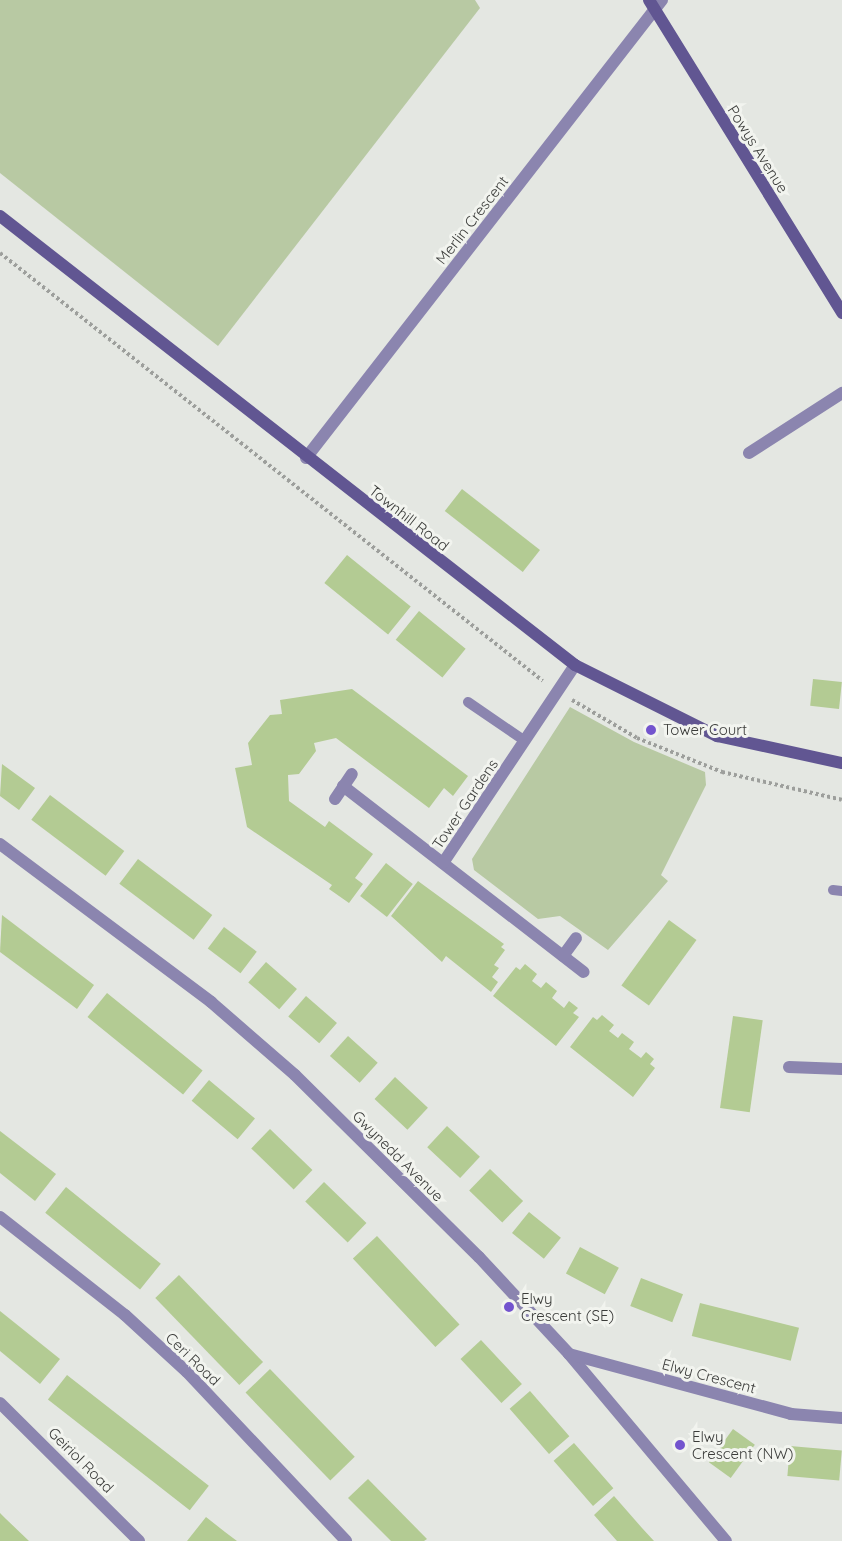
<!DOCTYPE html>
<style>
body{margin:0}
#map{position:relative;width:842px;height:1541px;overflow:hidden;background:#e4e7e2;font-family:Quicksand,sans-serif}
div>[style]{position:absolute}
.green>*{inset:0;background:#b8c9a3}
.building>*{inset:0;background:#b3cb93;transform-origin:0 0}
.path>*{height:4px;margin-top:-2px;transform-origin:0;background:repeating-linear-gradient(90deg,#9d9f9c 0 3px,transparent 0 6px)}
.lane>*{height:10px;margin:-5px;padding:0 5px;transform-origin:5px;border-radius:5px;background:#8b85af}
.street>*{height:12px;margin:-6px;padding:0 6px;transform-origin:6px;border-radius:6px;background:#8b85af}
.secondary>*{height:12px;margin:-6px;padding:0 6px;transform-origin:6px;border-radius:6px;background:#615692}
.dots>*{width:16px;height:16px;translate:-50% -50%;box-sizing:border-box;border:3px solid #f2f4ef;border-radius:50%}
span{translate:-50% -50%;white-space:nowrap;text-align:center;line-height:1.15;-webkit-text-stroke:6px #f2f4ef;paint-order:stroke}
.street-label{font-size:15px;color:#3b3c3a}
.poi-label{font-size:15px;color:#3b3c3a}
.left{translate:0 -50%;text-align:left}
</style>
<div id="map">
<div class="green">
<div style="clip-path:polygon(0 0,475px 0,480px 8px,218px 346px,0 173px)"></div>
<div style="clip-path:polygon(570px 707px,634px 742px,705px 772px,706px 785px,661px 875px,668px 881px,608px 950px,560px 916px,538px 919px,474px 870px,472px 859px)"></div>
</div>
<div class="building">
<div style="left:462px;top:489px;width:99px;height:28px;rotate:38deg"></div>
<div style="left:347px;top:555px;width:82px;height:36px;rotate:39deg"></div>
<div style="left:419px;top:611px;width:60px;height:37px;rotate:39deg"></div>
<div style="left:813px;top:679px;width:29px;height:27px;rotate:6deg"></div>
<div style="clip-path:polygon(352px 689px,468px 776px,453px 796px,444px 788px,429px 808px,336px 738px,314px 743px,316px 751px,299px 774px,288px 775px,289px 801px,325px 827px,329px 821px,373px 854px,355px 878px,363px 884px,349px 903px,329px 889px,332px 885px,247px 827px,235px 768px,252px 765px,248px 743px,270px 715px,282px 714px,280px 700px)"></div>
<div style="clip-path:polygon(2px 764px,35px 788px,19px 810px,0 796px)"></div>
<div style="left:50px;top:795px;width:93px;height:31px;rotate:37deg"></div>
<div style="left:138px;top:859px;width:93px;height:31px;rotate:37deg"></div>
<div style="left:386px;top:863px;width:34px;height:42px;rotate:38deg"></div>
<div style="clip-path:polygon(418px 881px,504px 944px,501px 947px,505px 950px,494px 965px,499px 968px,492px 977px,498px 982px,491px 992px,446px 956px,442px 962px,391px 916px)"></div>
<div style="clip-path:polygon(2px 915px,94px 985px,77px 1009px,0 952px)"></div>
<div style="left:669px;top:920px;width:34px;height:81px;rotate:36deg"></div>
<div style="left:224px;top:927px;width:41px;height:27px;rotate:37deg"></div>
<div style="left:266px;top:962px;width:41px;height:27px;rotate:41deg"></div>
<div style="clip-path:polygon(525px 964px,537px 974px,532px 981px,541px 988px,546px 982px,557px 991px,552px 998px,564px 1008px,569px 1001px,578px 1008px,573px 1013px,579px 1017px,556px 1046px,493px 996px,516px 967px,520px 970px)"></div>
<div style="left:107px;top:993px;width:123px;height:31px;rotate:39deg"></div>
<div style="left:306px;top:996px;width:41px;height:27px;rotate:41deg"></div>
<div style="clip-path:polygon(602px 1015px,614px 1025px,609px 1031px,618px 1038px,622px 1033px,634px 1042px,629px 1049px,641px 1058px,646px 1052px,654px 1059px,650px 1064px,655px 1068px,633px 1097px,570px 1047px,593px 1017px,597px 1020px)"></div>
<div style="left:733px;top:1016px;width:30px;height:93px;rotate:8deg"></div>
<div style="left:348px;top:1036px;width:40px;height:27px;rotate:42deg"></div>
<div style="left:395px;top:1077px;width:45px;height:30px;rotate:43deg"></div>
<div style="left:209px;top:1080px;width:60px;height:27px;rotate:40deg"></div>
<div style="left:447px;top:1126px;width:45px;height:29px;rotate:43deg"></div>
<div style="left:270px;top:1129px;width:59px;height:27px;rotate:44deg"></div>
<div style="clip-path:polygon(0 1131px,56px 1174px,35px 1201px,0 1173px)"></div>
<div style="left:490px;top:1169px;width:46px;height:30px;rotate:44deg"></div>
<div style="left:324px;top:1182px;width:59px;height:27px;rotate:44deg"></div>
<div style="left:66px;top:1187px;width:122px;height:33px;rotate:39deg"></div>
<div style="left:529px;top:1212px;width:41px;height:27px;rotate:39deg"></div>
<div style="left:377px;top:1236px;width:121px;height:33px;rotate:47deg"></div>
<div style="left:580px;top:1247px;width:44px;height:30px;rotate:28deg"></div>
<div style="left:179px;top:1275px;width:121px;height:33px;rotate:46deg"></div>
<div style="left:641px;top:1278px;width:45px;height:30px;rotate:21deg"></div>
<div style="left:700px;top:1303px;width:102px;height:34px;rotate:14deg"></div>
<div style="clip-path:polygon(0 1311px,60px 1359px,40px 1384px,0 1351px)"></div>
<div style="left:481px;top:1340px;width:60px;height:28px;rotate:47deg"></div>
<div style="left:270px;top:1369px;width:122px;height:34px;rotate:46deg"></div>
<div style="left:67px;top:1375px;width:180px;height:31px;rotate:38deg"></div>
<div style="left:530px;top:1391px;width:60px;height:27px;rotate:49deg"></div>
<div style="left:733px;top:1429px;width:27px;height:41px;rotate:36deg"></div>
<div style="left:574px;top:1443px;width:60px;height:27px;rotate:49deg"></div>
<div style="left:790px;top:1446px;width:52px;height:30px;rotate:5deg"></div>
<div style="clip-path:polygon(368px 1479px,427px 1539px,424px 1541px,391px 1541px,348px 1498px)"></div>
<div style="clip-path:polygon(614px 1496px,642px 1528px,654px 1541px,617px 1541px,594px 1515px)"></div>
<div style="clip-path:polygon(0 1513px,6px 1519px,29px 1541px,0 1541px)"></div>
<div style="clip-path:polygon(206px 1517px,225px 1532px,237px 1541px,187px 1541px)"></div>
</div>
<div class="path">
<div style="left:0;top:253px;width:691px;rotate:38.25deg"></div>
<div style="left:572px;top:700px;width:75px;rotate:30.3deg"></div>
<div style="left:637px;top:738px;width:92px;rotate:21.8deg"></div>
<div style="left:722px;top:772px;width:123px;rotate:13.1deg"></div>
</div>
<div class="lane">
<div style="left:468px;top:702px;width:69px;rotate:34.4deg"></div>
<div style="left:833px;top:890px;width:9px;rotate:6deg"></div>
</div>
<div class="street">
<div style="left:749px;top:453px;width:111px;rotate:-32.8deg"></div>
<div style="left:306px;top:458px;width:580px;rotate:-52.14deg"></div>
<div style="left:343px;top:786px;width:304px;rotate:37.7deg"></div>
<div style="left:335px;top:799px;width:30px;rotate:-56deg"></div>
<div style="left:0;top:844px;width:264px;rotate:36.8deg"></div>
<div style="left:211px;top:1002px;width:111px;rotate:41deg"></div>
<div style="left:295px;top:1075px;width:259px;rotate:44.7deg"></div>
<div style="left:479px;top:1257px;width:132px;rotate:47.1deg"></div>
<div style="left:569px;top:1354px;width:244px;rotate:50deg"></div>
<div style="left:443px;top:863px;width:238px;rotate:-56.3deg"></div>
<div style="left:563px;top:956px;width:22px;rotate:-54deg"></div>
<div style="left:789px;top:1067px;width:53px;rotate:2.2deg"></div>
<div style="left:0;top:1217px;width:159px;rotate:38.1deg"></div>
<div style="left:125px;top:1315px;width:84px;rotate:42.6deg"></div>
<div style="left:187px;top:1372px;width:232px;rotate:46.7deg"></div>
<div style="left:569px;top:1354px;width:230px;rotate:15.1deg"></div>
<div style="left:791px;top:1414px;width:51px;rotate:4.5deg"></div>
<div style="left:0;top:1403px;width:196px;rotate:44.8deg"></div>
</div>
<div class="secondary">
<div style="left:649px;top:0;width:368px;rotate:58.3deg"></div>
<div style="left:0;top:216px;width:730px;rotate:37.99deg"></div>
<div style="left:575px;top:665px;width:159px;rotate:26.6deg"></div>
<div style="left:717px;top:736px;width:128px;rotate:12.2deg"></div>
</div>
<div class="dots">
<div style="left:651px;top:730px;background:#7354ce"></div>
<div style="left:509px;top:1307px;background:#7354ce"></div>
<div style="left:680px;top:1445px;background:#7354ce"></div>
</div>
<div class="street-label">
<span style="left:758px;top:149px;rotate:58deg">Powys Avenue</span>
<span style="left:472px;top:220px;rotate:-52deg">Merlin Crescent</span>
<span style="left:409px;top:518px;rotate:38deg">Townhill Road</span>
<span style="left:465px;top:804px;rotate:-56deg">Tower Gardens</span>
<span style="left:398px;top:1156px;rotate:45deg">Gwynedd Avenue</span>
<span style="left:193px;top:1359px;rotate:44deg">Ceri Road</span>
<span style="left:709px;top:1376px;rotate:15deg">Elwy Crescent</span>
<span style="left:81px;top:1460px;rotate:45deg">Geiriol Road</span>
</div>
<div class="poi-label">
<span class="left" style="left:663px;top:730px">Tower Court</span>
<span class="left" style="left:521px;top:1307px">Elwy<br>Crescent (SE)</span>
<span class="left" style="left:692px;top:1445px">Elwy<br>Crescent (NW)</span>
</div>
</div>
